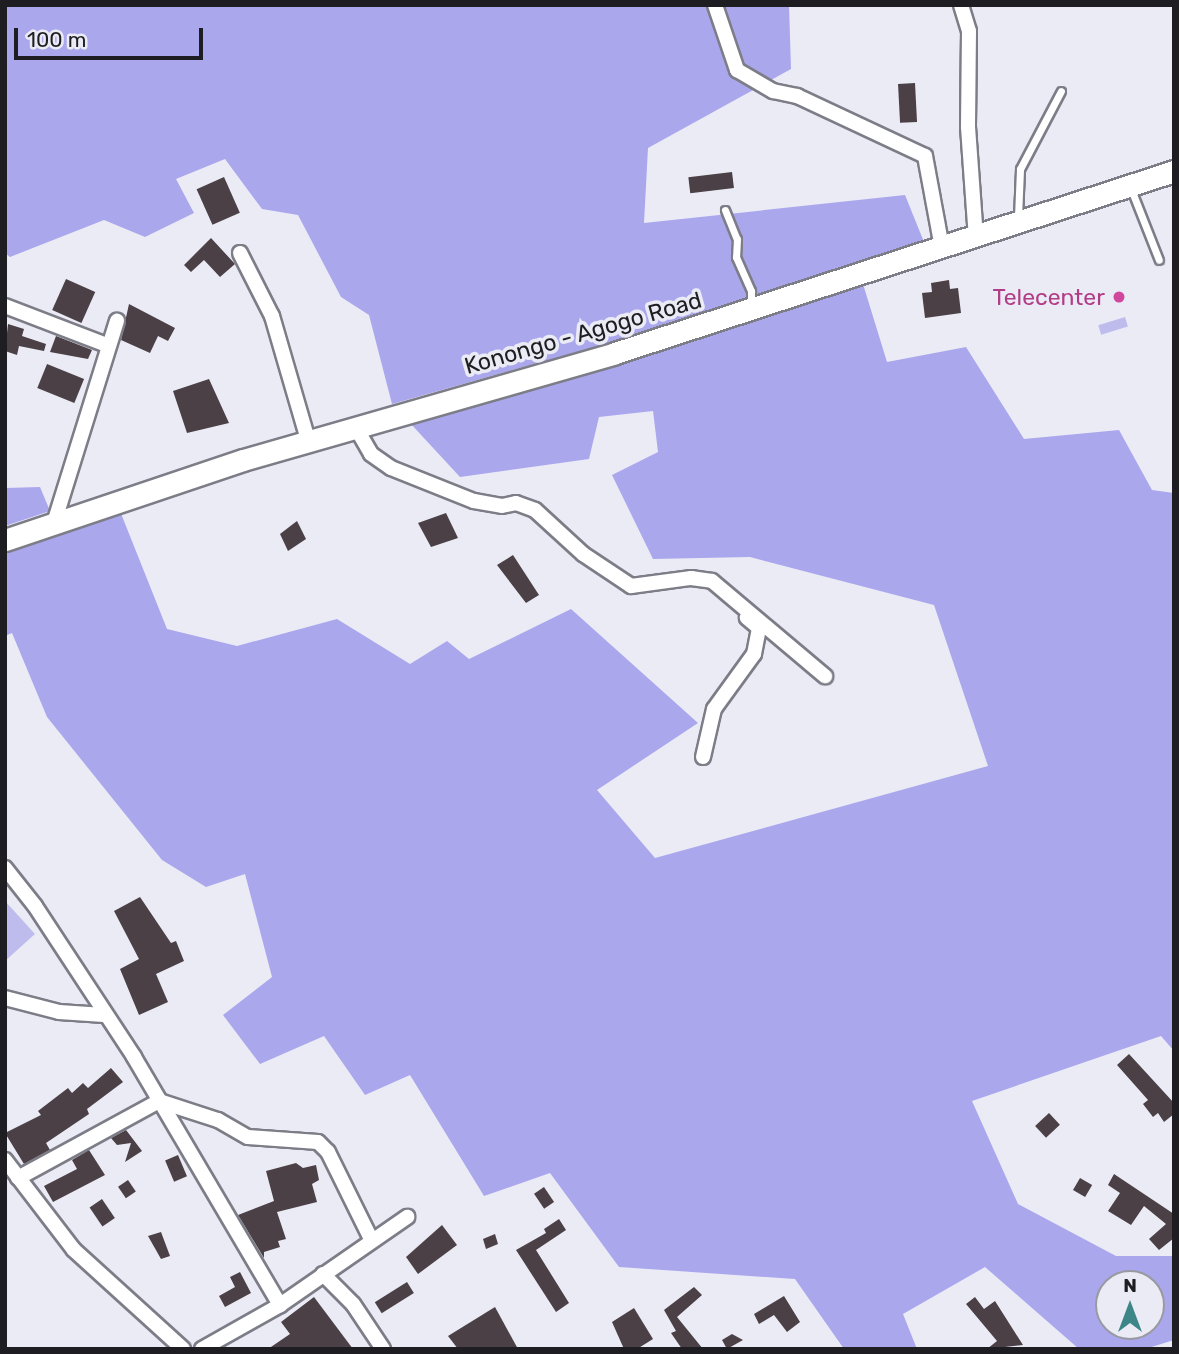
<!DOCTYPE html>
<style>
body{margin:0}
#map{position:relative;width:1179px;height:1354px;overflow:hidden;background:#ebebf6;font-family:Rubik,sans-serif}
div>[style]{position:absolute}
.green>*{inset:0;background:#bdbced;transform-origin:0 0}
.forest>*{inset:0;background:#aaa7ed}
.building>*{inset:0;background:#4a4045;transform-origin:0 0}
.roads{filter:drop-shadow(2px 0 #7d7d88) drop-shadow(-2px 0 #7d7d88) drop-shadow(0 2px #7d7d88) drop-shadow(0 -2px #7d7d88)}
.lane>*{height:7px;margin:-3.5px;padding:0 3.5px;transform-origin:3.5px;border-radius:3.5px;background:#fff}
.street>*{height:14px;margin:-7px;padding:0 7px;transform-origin:7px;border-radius:7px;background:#fff}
.secondary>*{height:21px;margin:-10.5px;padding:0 10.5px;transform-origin:10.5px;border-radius:10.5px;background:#fff}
.dots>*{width:19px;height:19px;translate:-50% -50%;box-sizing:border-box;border:4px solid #ebebf6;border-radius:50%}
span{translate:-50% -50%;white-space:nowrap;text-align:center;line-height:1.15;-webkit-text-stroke:7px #ebebf6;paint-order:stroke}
.hotel-label{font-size:23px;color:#b23c85}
.right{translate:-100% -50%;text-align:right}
.street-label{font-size:23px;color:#1e1e22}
.frame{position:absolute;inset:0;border:7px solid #1e1e22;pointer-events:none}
.north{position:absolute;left:1095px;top:1270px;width:70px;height:70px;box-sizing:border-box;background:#ebebf6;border:2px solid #9999a1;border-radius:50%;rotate:0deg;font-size:19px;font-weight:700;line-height:28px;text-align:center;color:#1e1e22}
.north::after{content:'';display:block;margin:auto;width:24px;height:32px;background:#3d8688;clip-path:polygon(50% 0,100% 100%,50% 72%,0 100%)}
.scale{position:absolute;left:14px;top:28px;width:189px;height:32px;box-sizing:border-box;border:4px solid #1e1e22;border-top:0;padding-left:9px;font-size:21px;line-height:24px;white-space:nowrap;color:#1e1e22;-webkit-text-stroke:5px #ebebf6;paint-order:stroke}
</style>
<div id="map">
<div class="green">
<div style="left:1125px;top:317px;width:10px;height:28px;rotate:73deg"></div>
<div style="clip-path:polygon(5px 901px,35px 934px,5px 961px)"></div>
</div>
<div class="forest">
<div style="clip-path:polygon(5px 5px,789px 5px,791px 69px,648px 148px,644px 223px,905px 195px,924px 242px,612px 342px,392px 404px,369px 315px,341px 297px,298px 215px,262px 209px,225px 159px,176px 179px,194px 213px,145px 237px,104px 220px,10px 257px,5px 253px)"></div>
<div style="clip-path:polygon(evenodd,863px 284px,887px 362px,966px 347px,1024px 439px,1119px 430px,1152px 490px,1174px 493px,1174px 1051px,1161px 1036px,972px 1101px,1018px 1204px,1116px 1256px,1174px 1256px,1174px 1340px,1145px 1349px,1079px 1349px,985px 1267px,903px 1314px,917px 1349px,844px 1349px,795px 1279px,619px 1267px,550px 1173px,484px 1196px,410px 1075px,365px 1095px,324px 1036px,260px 1064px,223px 1015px,272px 977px,245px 874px,206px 887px,162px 860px,47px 717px,12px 633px,5px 636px,5px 551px,120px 511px,167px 629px,237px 646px,337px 619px,410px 664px,447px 641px,469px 659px,571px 609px,698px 723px,597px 790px,655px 858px,988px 766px,934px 605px,750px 557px,653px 559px,612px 475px,658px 452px,653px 411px,599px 417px,589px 459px,460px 477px,410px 423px,618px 363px,863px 284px,1109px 1284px,1151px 1284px,1151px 1326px,1109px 1326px,1109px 1284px)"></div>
<div style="clip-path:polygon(40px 487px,50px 511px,5px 526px,5px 488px)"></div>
</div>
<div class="building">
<div style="left:915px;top:83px;width:39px;height:17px;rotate:87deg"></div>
<div style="left:732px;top:172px;width:16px;height:44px;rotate:83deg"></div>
<div style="left:224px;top:177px;width:39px;height:30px;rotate:66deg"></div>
<div style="clip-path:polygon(211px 238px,235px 264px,220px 277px,204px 260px,191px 272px,184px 265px)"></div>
<div style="left:66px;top:279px;width:32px;height:34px;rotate:24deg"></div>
<div style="clip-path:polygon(949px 280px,950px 289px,958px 288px,961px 313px,925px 318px,922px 293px,932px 292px,931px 283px)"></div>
<div style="clip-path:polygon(129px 304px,175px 328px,168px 341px,158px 336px,150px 353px,121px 340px)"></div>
<div style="clip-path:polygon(8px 324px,24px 329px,22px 336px,46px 344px,44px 351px,19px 346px,17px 355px,5px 351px)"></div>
<div style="clip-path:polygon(56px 336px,92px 350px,88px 359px,50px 352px)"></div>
<div style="left:47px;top:364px;width:40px;height:26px;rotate:22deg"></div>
<div style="clip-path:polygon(209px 379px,229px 423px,187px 433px,173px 391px)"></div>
<div style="clip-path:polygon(446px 513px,458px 538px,431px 547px,418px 523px)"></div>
<div style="clip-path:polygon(297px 521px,306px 539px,288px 551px,280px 534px)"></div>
<div style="clip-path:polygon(513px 555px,539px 595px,526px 603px,497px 565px)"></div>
<div style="clip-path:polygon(140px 897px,171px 943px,176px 941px,184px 961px,156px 974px,168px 1002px,139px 1015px,120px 969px,139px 959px,114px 911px)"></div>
<div style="clip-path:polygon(1129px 1054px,1174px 1103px,1174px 1114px,1164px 1122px,1158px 1113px,1153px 1117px,1143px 1104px,1148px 1100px,1117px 1065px)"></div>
<div style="clip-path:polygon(111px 1068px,123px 1082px,87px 1109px,89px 1114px,46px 1143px,50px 1150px,24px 1164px,5px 1133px,41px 1115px,38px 1111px,68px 1088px,72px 1093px,83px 1083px,88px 1088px)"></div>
<div style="left:1049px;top:1113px;width:16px;height:19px;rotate:47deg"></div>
<div style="clip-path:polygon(126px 1130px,142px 1151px,125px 1162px,131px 1143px,117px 1145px,111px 1138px)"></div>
<div style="clip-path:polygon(89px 1150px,105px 1175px,53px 1202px,44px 1186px,77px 1169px,72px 1160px)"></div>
<div style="left:178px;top:1155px;width:23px;height:14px;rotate:67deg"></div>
<div style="clip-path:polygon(296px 1163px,303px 1168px,316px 1165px,319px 1180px,312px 1184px,317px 1202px,277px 1212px,286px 1239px,278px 1241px,280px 1247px,264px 1252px,264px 1258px,238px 1215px,274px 1201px,266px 1171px)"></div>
<div style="clip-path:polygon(1114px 1174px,1174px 1214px,1174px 1238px,1159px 1250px,1149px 1239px,1166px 1224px,1144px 1206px,1131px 1225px,1108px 1211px,1120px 1193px,1108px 1185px)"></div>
<div style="left:1080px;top:1178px;width:14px;height:14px;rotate:30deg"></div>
<div style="left:128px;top:1180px;width:14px;height:12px;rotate:56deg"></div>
<div style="left:544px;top:1187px;width:18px;height:12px;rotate:56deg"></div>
<div style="left:102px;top:1199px;width:23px;height:15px;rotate:56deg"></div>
<div style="clip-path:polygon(559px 1219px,566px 1230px,536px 1250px,569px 1303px,556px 1312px,516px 1250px,546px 1233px,544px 1229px)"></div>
<div style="clip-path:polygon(442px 1225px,457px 1245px,418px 1274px,406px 1257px)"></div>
<div style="clip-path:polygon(161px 1232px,170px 1256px,161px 1259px,148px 1236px)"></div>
<div style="clip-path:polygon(495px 1234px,498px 1244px,486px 1249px,483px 1239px)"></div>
<div style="clip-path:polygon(240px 1272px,251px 1293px,225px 1307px,219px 1296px,235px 1287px,230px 1277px)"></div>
<div style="left:407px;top:1282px;width:13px;height:38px;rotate:58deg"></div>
<div style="clip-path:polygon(694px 1287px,702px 1295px,677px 1317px,703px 1349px,682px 1349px,671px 1333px,676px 1331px,664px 1310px)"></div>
<div style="clip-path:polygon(784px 1296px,800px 1322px,787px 1332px,774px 1315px,759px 1324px,754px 1314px)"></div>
<div style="clip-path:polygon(314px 1297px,353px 1349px,268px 1349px,290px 1334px,281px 1322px)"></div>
<div style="clip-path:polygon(975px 1297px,984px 1309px,995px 1301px,1023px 1345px,987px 1349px,997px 1341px,966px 1304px)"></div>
<div style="clip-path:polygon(495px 1307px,518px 1349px,458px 1349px,448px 1336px)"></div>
<div style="clip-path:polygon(634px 1308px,653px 1339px,637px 1349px,624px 1349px,612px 1322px)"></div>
<div style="clip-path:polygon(732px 1334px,743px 1340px,727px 1349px,722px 1340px)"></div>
</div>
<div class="roads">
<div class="lane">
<div style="left:1131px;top:189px;width:76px;rotate:68.5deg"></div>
<div style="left:725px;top:210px;width:31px;rotate:68deg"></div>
<div style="left:737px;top:239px;width:18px;rotate:93deg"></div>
<div style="left:736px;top:257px;width:37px;rotate:66deg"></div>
<div style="left:751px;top:291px;width:15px;rotate:90deg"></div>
<div style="left:1018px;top:217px;width:48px;rotate:-87.6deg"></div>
<div style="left:1020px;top:169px;width:88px;rotate:-62.3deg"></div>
</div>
<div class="street">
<div style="left:715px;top:5px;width:69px;rotate:71.3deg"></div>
<div style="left:737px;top:70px;width:42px;rotate:30.3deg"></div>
<div style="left:773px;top:91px;width:25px;rotate:12deg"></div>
<div style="left:797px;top:96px;width:141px;rotate:25.1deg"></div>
<div style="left:925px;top:156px;width:94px;rotate:79.5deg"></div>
<div style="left:961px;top:5px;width:27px;rotate:73deg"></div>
<div style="left:969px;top:31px;width:96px;rotate:90.6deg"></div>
<div style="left:968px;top:127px;width:112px;rotate:85.9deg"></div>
<div style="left:240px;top:253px;width:71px;rotate:63.1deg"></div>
<div style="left:272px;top:316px;width:129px;rotate:73.8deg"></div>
<div style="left:5px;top:306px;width:111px;rotate:21deg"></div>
<div style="left:355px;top:426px;width:32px;rotate:60deg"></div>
<div style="left:371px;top:454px;width:24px;rotate:35deg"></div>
<div style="left:391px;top:468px;width:89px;rotate:21.7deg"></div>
<div style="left:474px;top:501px;width:28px;rotate:10deg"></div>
<div style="left:502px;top:506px;width:14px;rotate:-12deg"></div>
<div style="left:516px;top:503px;width:20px;rotate:20deg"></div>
<div style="left:535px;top:510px;width:65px;rotate:42.5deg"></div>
<div style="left:583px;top:554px;width:58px;rotate:33.7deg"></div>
<div style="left:631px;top:586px;width:61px;rotate:-7.6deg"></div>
<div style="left:691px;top:578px;width:21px;rotate:8deg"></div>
<div style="left:712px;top:581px;width:148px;rotate:40.1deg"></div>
<div style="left:54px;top:523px;width:212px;rotate:-72.7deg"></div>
<div style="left:703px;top:757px;width:49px;rotate:-77.1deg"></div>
<div style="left:714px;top:709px;width:68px;rotate:-54deg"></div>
<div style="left:754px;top:654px;width:26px;rotate:-79deg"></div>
<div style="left:759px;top:628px;width:16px;rotate:-140deg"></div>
<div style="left:5px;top:868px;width:48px;rotate:51.7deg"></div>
<div style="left:35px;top:906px;width:181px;rotate:56.7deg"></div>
<div style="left:134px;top:1057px;width:288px;rotate:59.5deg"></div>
<div style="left:5px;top:998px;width:56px;rotate:14.5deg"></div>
<div style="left:59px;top:1012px;width:45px;rotate:3.8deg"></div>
<div style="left:5px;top:1160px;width:113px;rotate:52.5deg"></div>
<div style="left:74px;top:1250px;width:147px;rotate:42.2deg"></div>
<div style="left:18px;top:1178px;width:161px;rotate:-28.6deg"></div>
<div style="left:159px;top:1101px;width:62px;rotate:17.9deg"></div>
<div style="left:218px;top:1120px;width:34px;rotate:30deg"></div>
<div style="left:248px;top:1137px;width:70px;rotate:4.1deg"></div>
<div style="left:318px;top:1142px;width:14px;rotate:45deg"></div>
<div style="left:328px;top:1152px;width:99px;rotate:63.7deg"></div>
<div style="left:323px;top:1274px;width:42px;rotate:45deg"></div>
<div style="left:353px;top:1304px;width:54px;rotate:56.3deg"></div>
<div style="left:202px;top:1349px;width:90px;rotate:-29.4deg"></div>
<div style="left:280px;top:1305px;width:155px;rotate:-34.7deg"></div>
</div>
<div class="secondary">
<div style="left:5px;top:540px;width:251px;rotate:-18.6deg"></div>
<div style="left:243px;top:460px;width:387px;rotate:-16deg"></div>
<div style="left:615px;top:353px;width:588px;rotate:-18.03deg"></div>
</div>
</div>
<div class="dots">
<div style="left:1119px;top:297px;background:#d1479c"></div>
</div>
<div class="hotel-label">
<span class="right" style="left:1105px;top:297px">Telecenter</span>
</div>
<div class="street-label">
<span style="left:583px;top:333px;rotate:-16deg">Konongo - Agogo Road</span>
</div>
<div class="frame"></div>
<div class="north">N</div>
<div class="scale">100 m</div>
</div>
